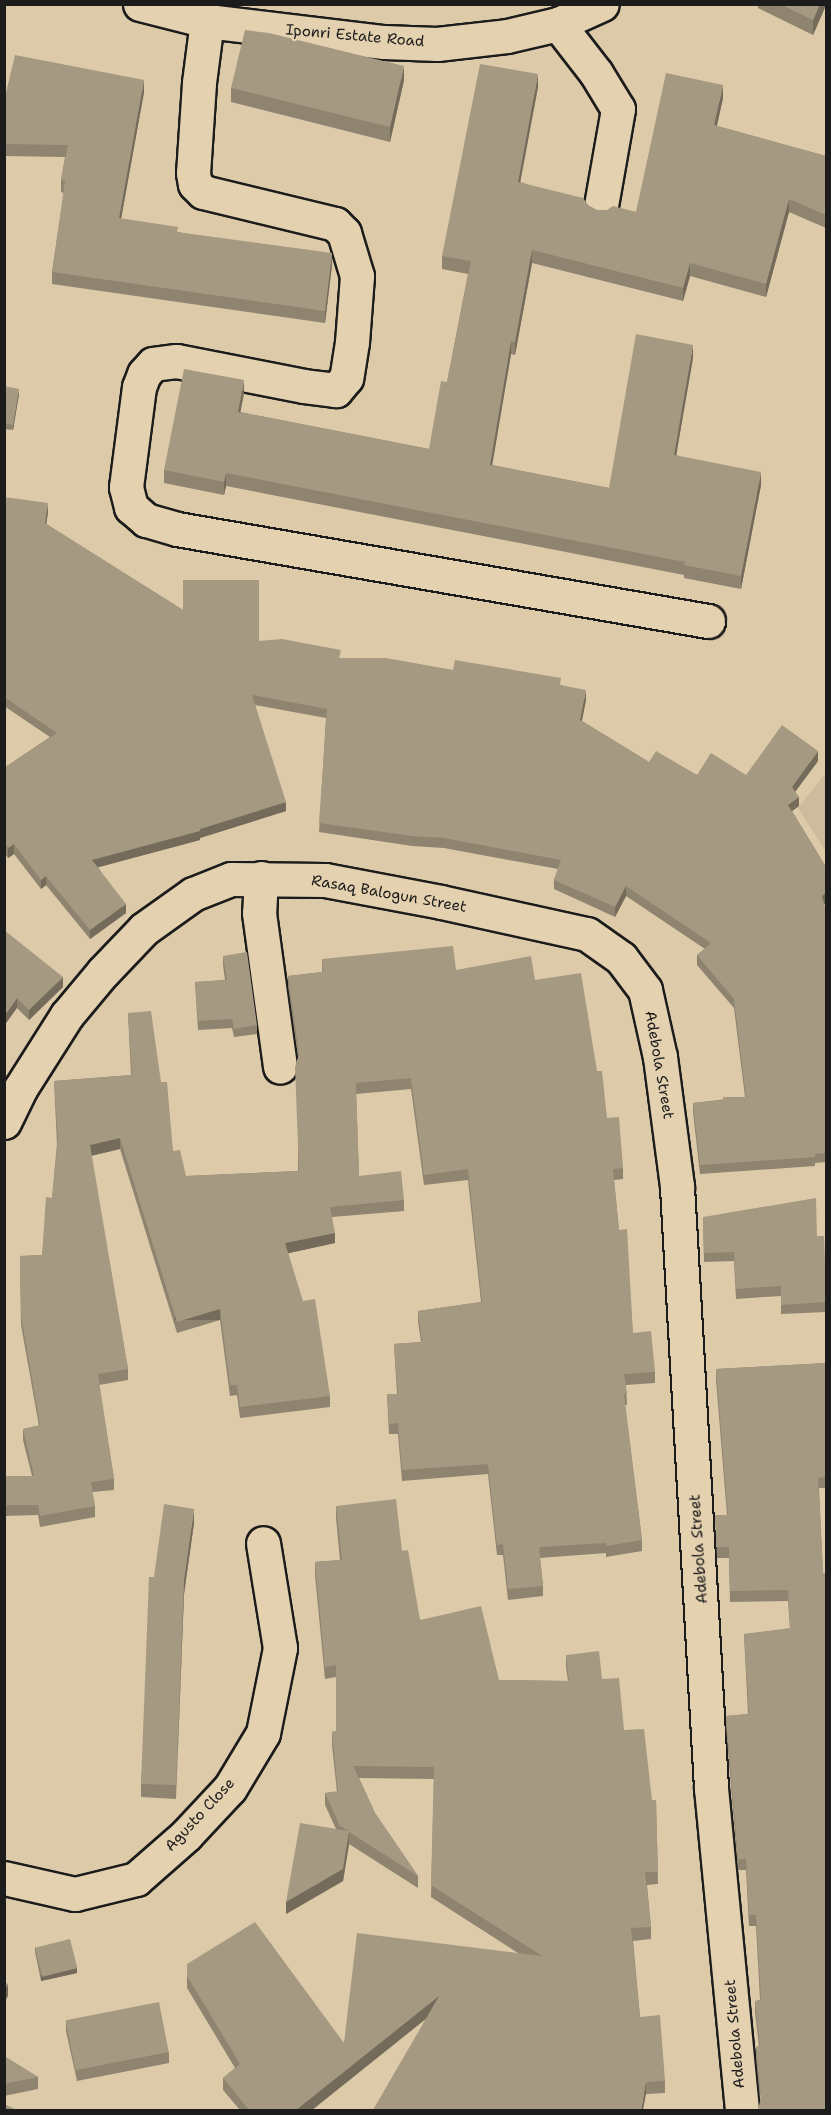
<!DOCTYPE html>
<style>
body{margin:0}
#map{position:relative;width:831px;height:2115px;overflow:hidden;background:#dccaa9;font-family:"Shantell Sans",sans-serif}
div>[style]{position:absolute}
.built>*{inset:0;background:#ccbb9d}
.roads{filter:drop-shadow(2px 0 #1c1c1c) drop-shadow(-2px 0 #1c1c1c) drop-shadow(0 2px #1c1c1c) drop-shadow(0 -2px #1c1c1c)}
.minor>*{height:33px;margin:-16.5px;padding:0 16.5px;transform-origin:16.5px;border-radius:16.5px;background:#e4d1af}
.wall>*{inset:0;background:#8f8470}
.shaded-wall>*{inset:0;background:#746b5b;transform-origin:0 0}
.building>*{inset:0;background:#a69982;transform-origin:0 0}
span{translate:-50% -50%;white-space:nowrap;text-align:center;line-height:1.15;-webkit-text-stroke:4.5px #e4d1af;paint-order:stroke}
.street-label{font-size:15px;color:#1c1c1c}
.frame{position:absolute;inset:0;border:6px solid #1c1c1c;pointer-events:none}
</style>
<div id="map">
<div class="built">
<div style="clip-path:polygon(826px 773px,826px 852px,798px 808px)"></div>
</div>
<div class="roads">
<div class="minor">
<div style="left:140px;top:4px;width:69px;rotate:14.2deg"></div>
<div style="left:207px;top:21px;width:178px;rotate:6.8deg"></div>
<div style="left:384px;top:42px;width:53px;rotate:2.2deg"></div>
<div style="left:437px;top:44px;width:70px;rotate:-6.5deg"></div>
<div style="left:507px;top:36px;width:52px;rotate:-13.2deg"></div>
<div style="left:558px;top:24px;width:48px;rotate:-24.4deg"></div>
<div style="left:207px;top:21px;width:63px;rotate:97.4deg"></div>
<div style="left:199px;top:83px;width:90px;rotate:93.8deg"></div>
<div style="left:193px;top:173px;width:11px;rotate:80deg"></div>
<div style="left:195px;top:184px;width:11px;rotate:45deg"></div>
<div style="left:203px;top:192px;width:136px;rotate:13.6deg"></div>
<div style="left:335px;top:224px;width:13px;rotate:45deg"></div>
<div style="left:344px;top:233px;width:45px;rotate:73.2deg"></div>
<div style="left:357px;top:276px;width:66px;rotate:94.3deg"></div>
<div style="left:352px;top:342px;width:36px;rotate:99deg"></div>
<div style="left:346px;top:378px;width:16px;rotate:130deg"></div>
<div style="left:336px;top:390px;width:32px;rotate:-173deg"></div>
<div style="left:304px;top:386px;width:130px;rotate:-168.9deg"></div>
<div style="left:176px;top:361px;width:23px;rotate:173deg"></div>
<div style="left:153px;top:364px;width:13px;rotate:132deg"></div>
<div style="left:144px;top:374px;width:14px;rotate:111deg"></div>
<div style="left:139px;top:387px;width:101px;rotate:97.4deg"></div>
<div style="left:126px;top:487px;width:21px;rotate:76deg"></div>
<div style="left:131px;top:507px;width:20px;rotate:41deg"></div>
<div style="left:146px;top:520px;width:32px;rotate:16deg"></div>
<div style="left:177px;top:529px;width:539px;rotate:9.83deg"></div>
<div style="left:558px;top:24px;width:62px;rotate:52.2deg"></div>
<div style="left:596px;top:73px;width:42px;rotate:58.6deg"></div>
<div style="left:618px;top:109px;width:97px;rotate:100deg"></div>
<div style="left:261px;top:878px;width:35px;rotate:93deg"></div>
<div style="left:259px;top:913px;width:155px;rotate:82.2deg"></div>
<div style="left:4px;top:1122px;width:37px;rotate:-64deg"></div>
<div style="left:20px;top:1089px;width:88px;rotate:-57.6deg"></div>
<div style="left:67px;top:1015px;width:56px;rotate:-50.1deg"></div>
<div style="left:103px;top:972px;width:59px;rotate:-46.4deg"></div>
<div style="left:144px;top:929px;width:60px;rotate:-35.5deg"></div>
<div style="left:193px;top:894px;width:41px;rotate:-21.5deg"></div>
<div style="left:231px;top:879px;width:94px;rotate:0.6deg"></div>
<div style="left:325px;top:880px;width:118px;rotate:10.7deg"></div>
<div style="left:441px;top:902px;width:149px;rotate:12.4deg"></div>
<div style="left:587px;top:934px;width:42px;rotate:35.2deg"></div>
<div style="left:621px;top:958px;width:40px;rotate:53deg"></div>
<div style="left:645px;top:990px;width:69px;rotate:77.4deg"></div>
<div style="left:660px;top:1057px;width:131px;rotate:82.5deg"></div>
<div style="left:677px;top:1187px;width:602px;rotate:86.76deg"></div>
<div style="left:711px;top:1788px;width:323px;rotate:84.5deg"></div>
<div style="left:4px;top:1878px;width:73px;rotate:12.7deg"></div>
<div style="left:75px;top:1894px;width:63px;rotate:-13.8deg"></div>
<div style="left:136px;top:1879px;width:67px;rotate:-41.3deg"></div>
<div style="left:186px;top:1835px;width:64px;rotate:-46.9deg"></div>
<div style="left:230px;top:1788px;width:64px;rotate:-59deg"></div>
<div style="left:263px;top:1733px;width:87px;rotate:-78.7deg"></div>
<div style="left:280px;top:1648px;width:106px;rotate:-99.2deg"></div>
</div>
</div>
<div class="wall">
<div style="clip-path:polygon(758px 4px,826px 4px,826px 5px,813px 35px,758px 8px)"></div>
<div style="clip-path:polygon(404px 80px,390px 142px,231px 102px,231px 88px)"></div>
<div style="clip-path:polygon(538px 87px,520px 182px,589px 206px,597px 210px,636px 212px,723px 98px,717px 126px,826px 156px,826px 228px,789px 212px,766px 297px,690px 276px,683px 301px,532px 263px,515px 355px,511px 354px,492px 465px,609px 488px,693px 358px,676px 455px,761px 485px,741px 589px,684px 578px,684px 575px,226px 486px,224px 495px,164px 483px,164px 470px,244px 393px,240px 412px,429px 449px,447px 382px,468px 274px,442px 269px,442px 256px)"></div>
<div style="clip-path:polygon(144px 92px,121px 219px,178px 232px,332px 265px,325px 323px,52px 284px,52px 272px,64px 193px,61px 192px,61px 180px,65px 157px,4px 156px,4px 101px)"></div>
<div style="clip-path:polygon(4px 386px,19px 394px,13px 430px,4px 429px)"></div>
<div style="clip-path:polygon(4px 497px,48px 512px,46px 524px,183px 610px,259px 641px,341px 658px,453px 670px,561px 685px,586px 700px,582px 721px,649px 762px,697px 775px,746px 775px,818px 761px,795px 792px,799px 806px,792px 811px,826px 867px,826px 903px,824px 904px,826px 911px,826px 1162px,815px 1163px,815px 1166px,700px 1174px,693px 1112px,693px 1103px,745px 1097px,734px 1008px,697px 965px,697px 955px,705px 949px,626px 896px,615px 917px,554px 889px,554px 880px,558px 869px,444px 848px,412px 846px,319px 832px,326px 718px,255px 705px,286px 811px,200px 838px,200px 840px,98px 867px,126px 913px,90px 939px,46px 885px,41px 889px,14px 854px,8px 858px,4px 852px,4px 768px,50px 737px,4px 706px)"></div>
<div style="clip-path:polygon(4px 930px,63px 987px,29px 1020px,17px 1008px)"></div>
<div style="clip-path:polygon(223px 956px,257px 1025px,257px 1034px,234px 1037px,232px 1028px,198px 1030px,195px 982px,225px 980px,223px 965px)"></div>
<div style="clip-path:polygon(322px 959px,456px 970px,535px 980px,597px 1071px,607px 1118px,623px 1168px,623px 1179px,614px 1180px,619px 1230px,633px 1333px,655px 1372px,655px 1383px,626px 1385px,627px 1405px,625px 1405px,642px 1540px,642px 1551px,606px 1557px,606px 1553px,540px 1558px,543px 1586px,543px 1596px,508px 1600px,503px 1555px,497px 1555px,488px 1474px,402px 1481px,398px 1434px,389px 1434px,387px 1394px,397px 1394px,394px 1344px,421px 1342px,418px 1321px,418px 1311px,481px 1302px,468px 1180px,424px 1185px,411px 1089px,356px 1094px,359px 1176px,404px 1200px,404px 1211px,332px 1217px,335px 1243px,288px 1253px,330px 1396px,330px 1407px,240px 1418px,237px 1395px,230px 1396px,220px 1320px,177px 1333px,120px 1149px,91px 1156px,128px 1369px,128px 1380px,99px 1385px,114px 1479px,114px 1490px,92px 1492px,95px 1506px,95px 1517px,40px 1527px,38px 1515px,4px 1516px,4px 1476px,32px 1476px,23px 1440px,23px 1429px,39px 1426px,21px 1325px,20px 1256px,42px 1255px,52px 1198px,57px 1144px,54px 1081px,131px 1075px,128px 1013px,161px 1082px,173px 1151px,186px 1176px,298px 1171px,298px 1057px,288px 986px,288px 976px,322px 972px)"></div>
<div style="clip-path:polygon(703px 1217px,817px 1236px,826px 1283px,826px 1312px,781px 1314px,781px 1296px,736px 1299px,734px 1261px,704px 1262px)"></div>
<div style="clip-path:polygon(826px 1363px,826px 1488px,819px 1488px,823px 1573px,760px 2100px,756px 2058px,756px 2047px,759px 2046px,755px 2012px,755px 2001px,760px 2000px,756px 1926px,749px 1926px,746px 1870px,738px 1870px,726px 1727px,726px 1716px,748px 1714px,744px 1634px,790px 1629px,788px 1601px,730px 1602px,729px 1558px,717px 1558px,715px 1515px,727px 1515px,716px 1380px,716px 1369px)"></div>
<div style="clip-path:polygon(336px 1506px,402px 1551px,420px 1620px,499px 1680px,568px 1681px,566px 1667px,566px 1655px,602px 1679px,652px 1800px,656px 1800px,658px 1884px,647px 1885px,651px 1927px,651px 1939px,633px 1941px,640px 2017px,665px 2081px,665px 2093px,646px 2094px,426px 2019px,312px 2110px,240px 2110px,223px 2090px,223px 2078px,235px 2068px,187px 1988px,187px 1964px,344px 2043px,518px 1953px,431px 1897px,434px 1779px,359px 1778px,375px 1813px,418px 1876px,418px 1888px,349px 1844px,343px 1881px,286px 1914px,336px 1829px,325px 1805px,325px 1793px,337px 1792px,332px 1745px,332px 1732px,336px 1731px,336px 1677px,325px 1679px,315px 1575px,315px 1562px,340px 1560px,336px 1518px)"></div>
<div style="clip-path:polygon(194px 1523px,184px 1594px,176px 1799px,141px 1797px,141px 1784px,154px 1577px)"></div>
<div style="clip-path:polygon(35px 1947px,77px 1973px,41px 1981px,35px 1952px)"></div>
<div style="clip-path:polygon(66px 2021px,169px 2052px,169px 2063px,77px 2081px,66px 2031px)"></div>
<div style="clip-path:polygon(4px 2056px,38px 2077px,38px 2089px,4px 2096px)"></div>
</div>
<div class="shaded-wall">
<div style="clip-path:polygon(820px 4px,826px 4px,826px 5px,813px 35px,813px 20px)"></div>
<div style="clip-path:polygon(404px 66px,404px 80px,390px 142px,390px 127px)"></div>
<div style="clip-path:polygon(538px 74px,538px 87px,518px 194px,518px 182px)"></div>
<div style="clip-path:polygon(144px 80px,144px 92px,119px 230px,119px 218px)"></div>
<div style="clip-path:polygon(723px 85px,723px 98px,714px 138px,714px 125px)"></div>
<div style="clip-path:polygon(789px 199px,789px 212px,766px 297px,766px 284px)"></div>
<div style="clip-path:polygon(532px 250px,532px 263px,515px 355px,515px 342px)"></div>
<div style="clip-path:polygon(332px 253px,332px 265px,325px 323px,325px 311px)"></div>
<div style="clip-path:polygon(690px 263px,690px 276px,683px 301px,683px 288px)"></div>
<div style="clip-path:polygon(511px 341px,511px 354px,490px 478px,490px 465px)"></div>
<div style="clip-path:polygon(693px 345px,693px 358px,674px 468px,674px 455px)"></div>
<div style="clip-path:polygon(244px 380px,244px 393px,238px 425px,238px 412px)"></div>
<div style="clip-path:polygon(19px 389px,19px 394px,13px 430px,13px 425px)"></div>
<div style="clip-path:polygon(761px 472px,761px 485px,741px 589px,741px 576px)"></div>
<div style="clip-path:polygon(226px 473px,226px 486px,224px 495px,224px 482px)"></div>
<div style="clip-path:polygon(48px 503px,48px 512px,45px 533px,45px 523px)"></div>
<div style="clip-path:polygon(586px 690px,586px 700px,580px 729px,580px 720px)"></div>
<div style="clip-path:polygon(818px 751px,818px 761px,792px 796px,792px 787px)"></div>
<div style="clip-path:polygon(799px 797px,799px 806px,788px 814px,788px 805px)"></div>
<div style="clip-path:polygon(286px 802px,286px 811px,200px 838px,200px 840px,92px 869px,92px 860px,200px 829px)"></div>
<div style="clip-path:polygon(14px 844px,14px 854px,8px 858px,8px 848px)"></div>
<div style="clip-path:polygon(46px 876px,46px 885px,41px 889px,41px 880px)"></div>
<div style="clip-path:polygon(626px 886px,626px 896px,615px 917px,615px 907px)"></div>
<div style="clip-path:polygon(826px 893px,826px 903px,822px 905px,822px 896px)"></div>
<div style="clip-path:polygon(126px 904px,126px 913px,90px 939px,90px 930px)"></div>
<div style="clip-path:polygon(63px 977px,63px 987px,29px 1020px,29px 1010px)"></div>
<div style="clip-path:polygon(17px 998px,17px 1008px,4px 1026px,4px 1016px)"></div>
<div style="clip-path:polygon(120px 1138px,120px 1149px,90px 1156px,90px 1145px)"></div>
<div style="clip-path:polygon(335px 1233px,335px 1243px,285px 1254px,285px 1243px)"></div>
<div style="left:220px;top:1309px;width:11px;height:45px;rotate:90deg"></div>
<div style="clip-path:polygon(194px 1509px,194px 1523px,184px 1594px,176px 1799px,184px 1580px)"></div>
<div style="clip-path:polygon(349px 1832px,349px 1844px,343px 1881px,286px 1914px,286px 1902px)"></div>
<div style="clip-path:polygon(77px 1968px,77px 1973px,41px 1981px,41px 1975px)"></div>
<div style="clip-path:polygon(8px 1984px,8px 1996px,4px 2003px,4px 1991px)"></div>
<div style="clip-path:polygon(439px 1996px,439px 2008px,312px 2110px,296px 2110px)"></div>
<div style="clip-path:polygon(646px 2082px,646px 2094px,643px 2110px,641px 2110px)"></div>
</div>
<div class="building">
<div style="clip-path:polygon(780px 4px,820px 4px,813px 20px)"></div>
<div style="clip-path:polygon(245px 30px,269px 33px,404px 66px,390px 127px,231px 88px)"></div>
<div style="clip-path:polygon(15px 55px,144px 80px,119px 218px,178px 227px,177px 232px,332px 253px,325px 311px,52px 272px,65px 181px,61px 180px,68px 145px,4px 144px,4px 101px)"></div>
<div style="clip-path:polygon(480px 64px,538px 74px,518px 182px,583px 198px,589px 206px,597px 210px,607px 210px,613px 206px,636px 212px,666px 73px,723px 85px,714px 125px,826px 156px,826px 215px,789px 199px,766px 284px,690px 263px,683px 288px,532px 250px,515px 342px,511px 341px,490px 465px,609px 488px,636px 334px,693px 345px,674px 455px,761px 472px,741px 576px,684px 565px,685px 562px,226px 473px,224px 482px,164px 470px,184px 369px,244px 380px,238px 412px,429px 449px,441px 381px,447px 382px,471px 261px,442px 256px)"></div>
<div style="clip-path:polygon(4px 386px,19px 389px,13px 425px,4px 423px)"></div>
<div style="clip-path:polygon(4px 497px,48px 503px,45px 523px,183px 610px,183px 580px,259px 580px,259px 641px,282px 639px,341px 650px,339px 658px,386px 658px,453px 670px,455px 660px,561px 678px,560px 685px,586px 690px,580px 720px,649px 762px,656px 751px,697px 775px,711px 753px,746px 775px,782px 725px,818px 751px,792px 787px,799px 797px,788px 805px,826px 867px,826px 893px,822px 896px,826px 911px,826px 1153px,815px 1154px,815px 1157px,700px 1165px,693px 1103px,723px 1100px,723px 1097px,746px 1097px,734px 999px,697px 955px,711px 943px,626px 886px,615px 907px,554px 880px,561px 860px,444px 838px,412px 836px,319px 823px,327px 709px,252px 695px,286px 802px,200px 829px,200px 831px,92px 860px,126px 904px,90px 930px,46px 876px,41px 880px,14px 844px,8px 848px,4px 843px,4px 768px,57px 733px,4px 697px)"></div>
<div style="clip-path:polygon(4px 930px,63px 977px,29px 1010px,17px 998px,4px 1016px)"></div>
<div style="clip-path:polygon(453px 946px,456px 970px,531px 956px,535px 980px,581px 973px,597px 1071px,602px 1071px,607px 1118px,619px 1117px,623px 1168px,613px 1169px,619px 1230px,627px 1229px,633px 1333px,651px 1331px,655px 1372px,624px 1374px,627px 1394px,624px 1394px,642px 1540px,606px 1546px,606px 1543px,539px 1547px,543px 1586px,508px 1589px,503px 1544px,497px 1545px,488px 1464px,402px 1470px,398px 1423px,389px 1424px,387px 1394px,398px 1394px,394px 1344px,422px 1342px,418px 1311px,482px 1302px,468px 1169px,424px 1175px,411px 1078px,356px 1083px,359px 1176px,401px 1171px,404px 1200px,330px 1207px,335px 1233px,285px 1243px,303px 1301px,315px 1299px,330px 1396px,240px 1407px,237px 1385px,230px 1385px,220px 1309px,177px 1322px,120px 1138px,90px 1145px,128px 1369px,98px 1374px,114px 1479px,91px 1482px,95px 1506px,40px 1516px,38px 1505px,4px 1505px,4px 1476px,34px 1476px,23px 1429px,40px 1425px,21px 1315px,20px 1256px,42px 1255px,46px 1197px,52px 1198px,58px 1139px,54px 1081px,132px 1075px,128px 1013px,151px 1011px,161px 1082px,167px 1082px,173px 1151px,180px 1150px,186px 1176px,299px 1171px,295px 1067px,299px 1054px,288px 976px,323px 972px,322px 959px)"></div>
<div style="clip-path:polygon(247px 952px,257px 1025px,234px 1029px,232px 1019px,198px 1021px,195px 982px,227px 980px,223px 956px)"></div>
<div style="clip-path:polygon(816px 1198px,817px 1236px,824px 1236px,826px 1283px,826px 1302px,781px 1305px,781px 1286px,736px 1289px,734px 1252px,704px 1253px,703px 1217px)"></div>
<div style="clip-path:polygon(826px 1363px,826px 1477px,818px 1478px,823px 1573px,826px 1573px,826px 2110px,758px 2110px,761px 2097px,756px 2047px,760px 2046px,755px 2001px,761px 2000px,756px 1915px,749px 1915px,746px 1859px,738px 1859px,726px 1716px,749px 1714px,744px 1634px,790px 1628px,788px 1590px,730px 1591px,729px 1547px,717px 1547px,715px 1515px,728px 1515px,716px 1369px)"></div>
<div style="clip-path:polygon(396px 1499px,402px 1551px,408px 1550px,420px 1620px,481px 1606px,499px 1680px,569px 1681px,566px 1655px,599px 1651px,602px 1679px,619px 1678px,624px 1730px,644px 1729px,652px 1800px,656px 1800px,658px 1872px,645px 1872px,651px 1927px,631px 1928px,640px 2017px,660px 2015px,665px 2081px,646px 2082px,641px 2110px,373px 2110px,439px 1996px,296px 2110px,249px 2110px,223px 2078px,240px 2064px,187px 1976px,187px 1964px,255px 1922px,344px 2043px,357px 1933px,542px 1956px,431px 1885px,434px 1767px,353px 1766px,375px 1813px,418px 1876px,349px 1832px,343px 1869px,286px 1902px,300px 1823px,349px 1831px,340px 1826px,325px 1793px,338px 1791px,332px 1732px,336px 1731px,336px 1665px,325px 1667px,315px 1562px,342px 1560px,336px 1506px)"></div>
<div style="clip-path:polygon(164px 1504px,194px 1509px,184px 1580px,176px 1785px,141px 1784px,149px 1577px,154px 1577px)"></div>
<div style="left:70px;top:1939px;width:30px;height:36px;rotate:76deg"></div>
<div style="clip-path:polygon(4px 1982px,8px 1984px,4px 1991px)"></div>
<div style="left:159px;top:2002px;width:51px;height:95px;rotate:79deg"></div>
<div style="clip-path:polygon(4px 2056px,38px 2077px,4px 2084px)"></div>
<div style="clip-path:polygon(4px 2104px,17px 2110px,4px 2110px)"></div>
</div>
<div class="street-label">
<span style="left:355px;top:36px;rotate:5deg">Iponri Estate Road</span>
<span style="left:389px;top:894px;rotate:10deg">Rasaq Balogun Street</span>
<span style="left:659px;top:1065px;rotate:80deg">Adebola Street</span>
<span style="left:699px;top:1549px;rotate:-94deg">Adebola Street</span>
<span style="left:200px;top:1815px;rotate:-47deg">Agusto Close</span>
<span style="left:735px;top:2034px;rotate:-95deg">Adebola Street</span>
</div>
<div class="frame"></div>
</div>
